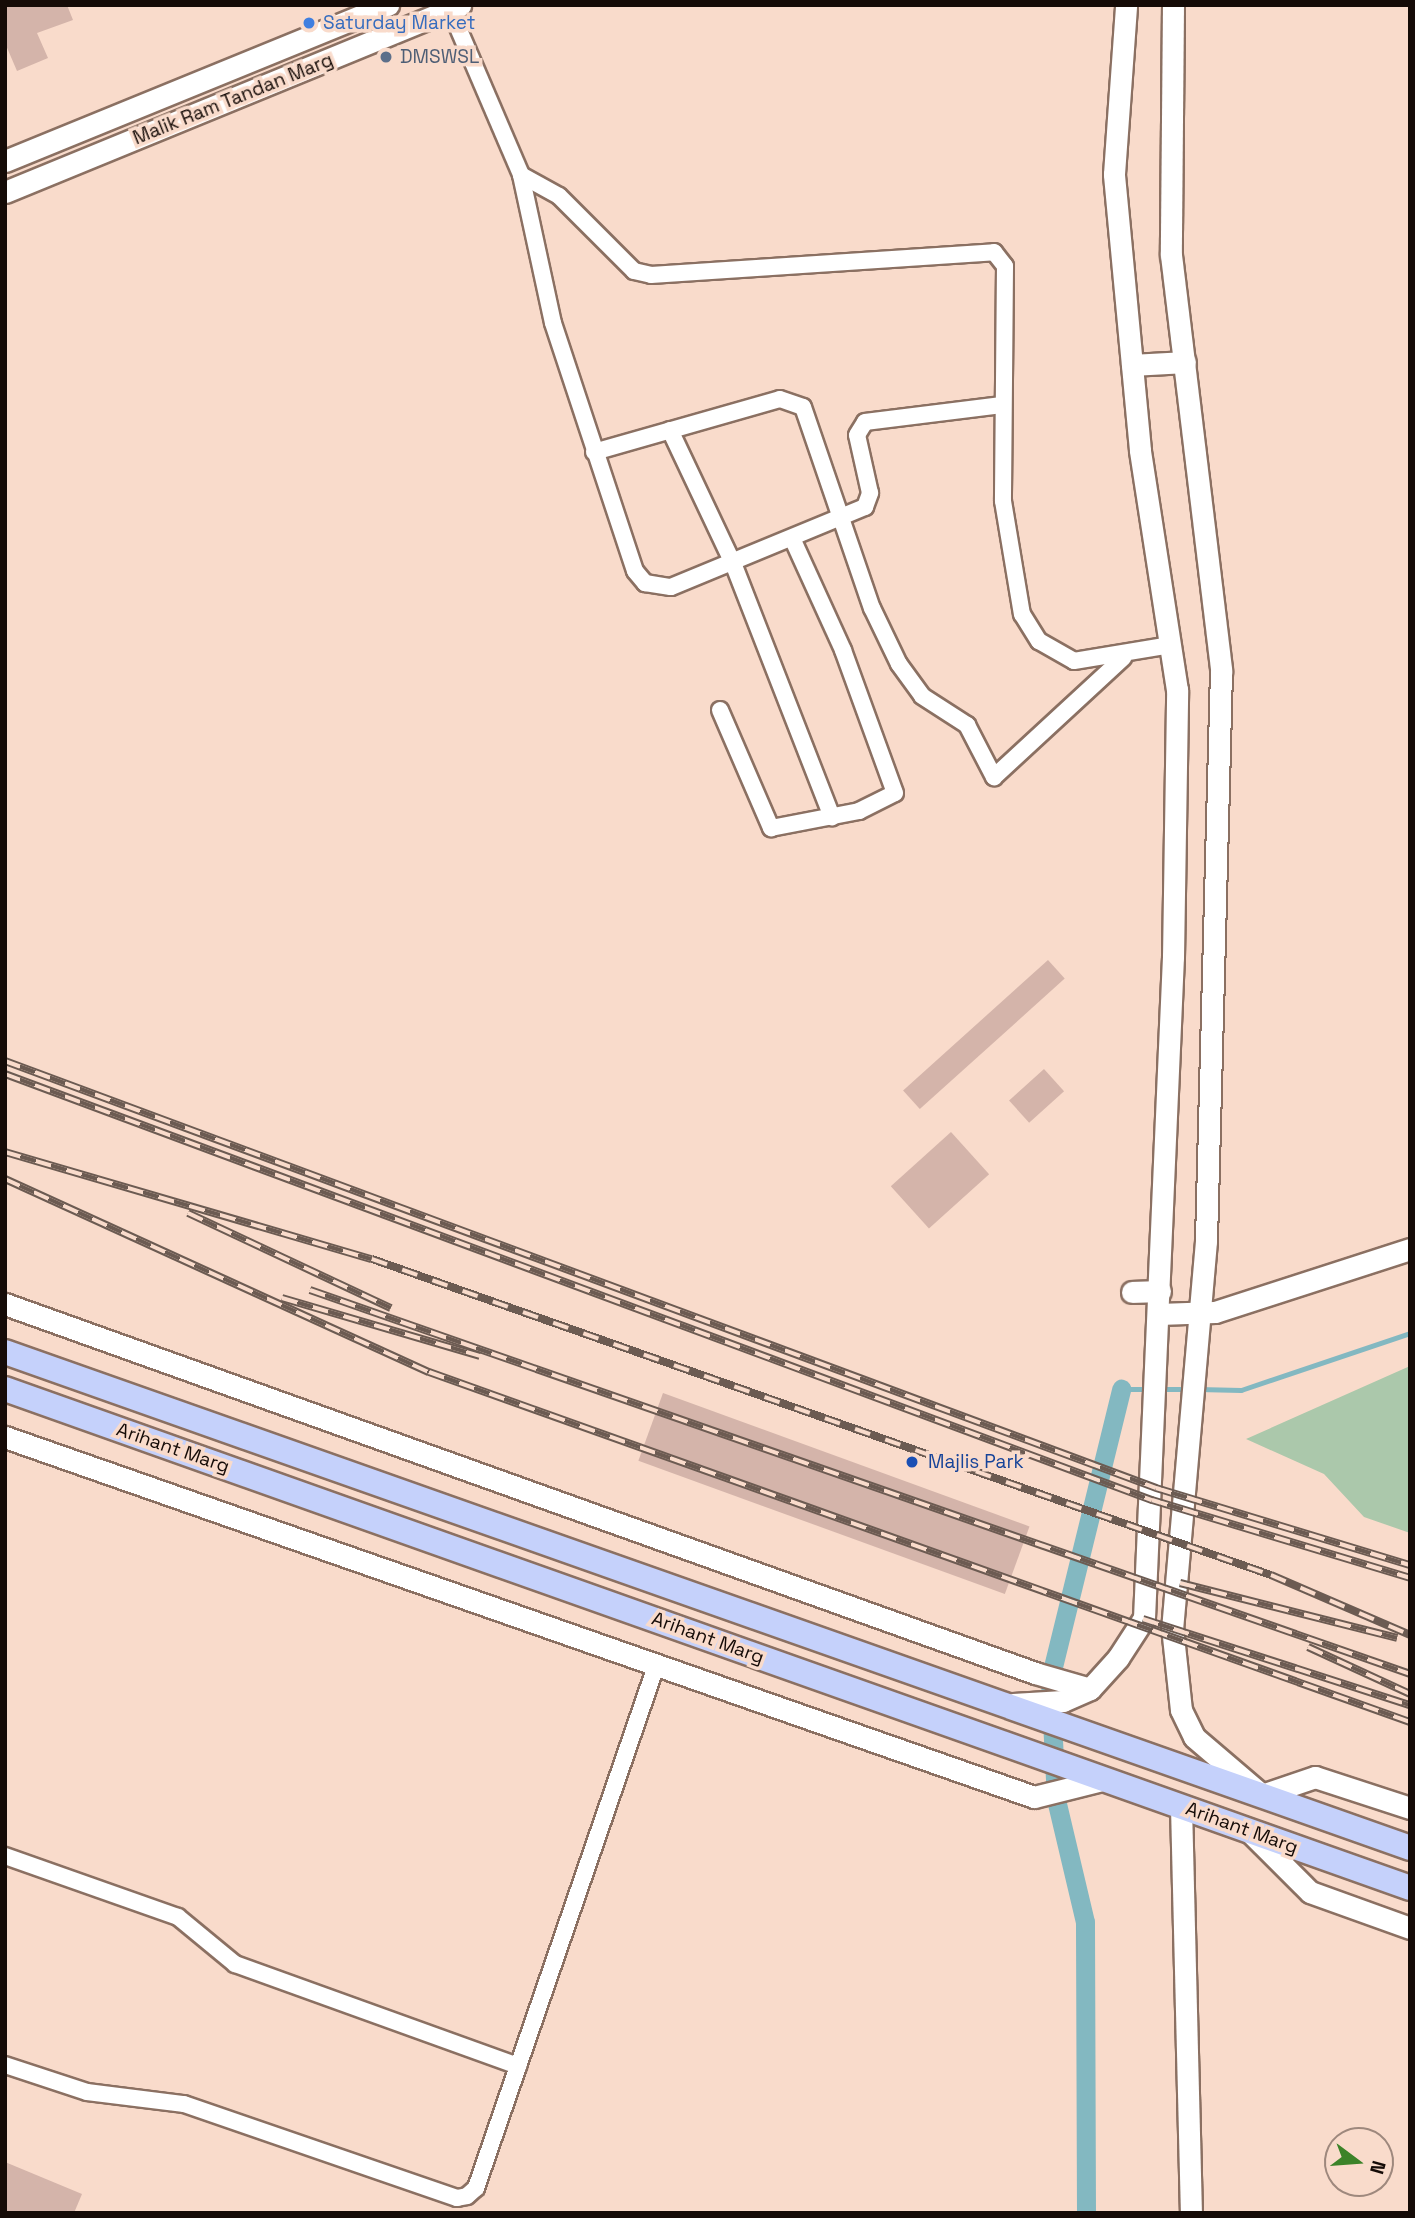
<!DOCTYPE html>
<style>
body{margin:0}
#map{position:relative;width:1415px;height:2218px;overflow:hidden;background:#f9dbcb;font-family:"Space Grotesk",sans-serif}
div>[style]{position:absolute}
.green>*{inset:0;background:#abc8ab}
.stream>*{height:5px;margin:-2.5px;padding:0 2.5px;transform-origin:2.5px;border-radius:2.5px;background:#83b8c1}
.canal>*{height:19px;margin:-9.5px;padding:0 9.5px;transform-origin:9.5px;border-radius:9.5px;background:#83b8c1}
.building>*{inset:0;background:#d4b4aa;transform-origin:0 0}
.roads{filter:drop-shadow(2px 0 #8b7062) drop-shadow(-2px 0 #8b7062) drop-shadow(0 2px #8b7062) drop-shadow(0 -2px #8b7062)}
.street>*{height:16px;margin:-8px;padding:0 8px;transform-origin:8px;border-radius:8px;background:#fff}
.secondary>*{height:21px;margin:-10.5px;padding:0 10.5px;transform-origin:10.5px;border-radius:10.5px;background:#fff}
.primary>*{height:24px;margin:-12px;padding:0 12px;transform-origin:12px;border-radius:12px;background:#c5d1fb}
.rail>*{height:8px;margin-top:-4px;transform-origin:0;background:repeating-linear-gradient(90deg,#f9dbcb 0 16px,#6c5b52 0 32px);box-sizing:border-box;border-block:2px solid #6c5b52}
.dots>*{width:19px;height:19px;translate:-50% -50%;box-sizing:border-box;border:4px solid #f9dbcb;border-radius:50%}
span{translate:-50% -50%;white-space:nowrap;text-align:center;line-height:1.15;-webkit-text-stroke:7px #f9dbcb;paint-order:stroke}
.shop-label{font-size:19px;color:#366cbe}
.left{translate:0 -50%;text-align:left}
.service-label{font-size:19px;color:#4e5e75}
.street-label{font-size:19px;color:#150b07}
.transit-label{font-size:19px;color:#164399}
.frame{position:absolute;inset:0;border:7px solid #150b07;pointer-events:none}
.north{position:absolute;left:1324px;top:2127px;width:70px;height:70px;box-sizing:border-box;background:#f9dbcb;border:2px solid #9e887d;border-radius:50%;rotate:106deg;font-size:19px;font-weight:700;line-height:28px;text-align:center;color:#150b07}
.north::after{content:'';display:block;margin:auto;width:24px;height:32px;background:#3c8329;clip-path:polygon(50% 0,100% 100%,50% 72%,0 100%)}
</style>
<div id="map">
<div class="green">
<div style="clip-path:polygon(1410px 1366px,1410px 1533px,1364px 1517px,1324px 1474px,1246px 1439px)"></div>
</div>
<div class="stream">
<div style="left:1121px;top:1389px;width:29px"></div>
<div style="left:1160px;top:1389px;width:28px"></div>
<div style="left:1198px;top:1389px;width:43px;rotate:1.3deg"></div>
<div style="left:1241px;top:1390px;width:178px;rotate:-18.6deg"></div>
</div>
<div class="canal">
<div style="left:1086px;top:2213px;width:291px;rotate:-90.2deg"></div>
<div style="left:1085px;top:1922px;width:126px;rotate:-103.3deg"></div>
<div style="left:1056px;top:1799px;width:120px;rotate:-92.9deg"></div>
<div style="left:1050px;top:1679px;width:299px;rotate:-76.2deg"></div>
</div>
<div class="building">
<div style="clip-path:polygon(5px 5px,67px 5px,73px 20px,37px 33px,48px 58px,17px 71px,5px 43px)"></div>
<div style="left:1048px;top:960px;width:25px;height:195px;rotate:48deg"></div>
<div style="left:1044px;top:1069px;width:30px;height:47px;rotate:48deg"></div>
<div style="left:951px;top:1132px;width:57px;height:81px;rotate:48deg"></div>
<div style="left:663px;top:1393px;width:390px;height:72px;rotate:20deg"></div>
<div style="clip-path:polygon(5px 2162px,82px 2194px,74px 2213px,5px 2213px)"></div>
</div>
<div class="roads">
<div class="street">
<div style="left:450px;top:9px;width:181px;rotate:66.8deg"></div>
<div style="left:521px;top:175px;width:151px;rotate:77.8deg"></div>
<div style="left:553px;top:323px;width:261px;rotate:71.7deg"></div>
<div style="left:635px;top:571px;width:16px;rotate:50deg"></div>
<div style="left:645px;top:583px;width:26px;rotate:9deg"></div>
<div style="left:671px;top:587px;width:210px;rotate:-22.4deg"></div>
<div style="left:865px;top:507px;width:15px;rotate:-70deg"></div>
<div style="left:870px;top:493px;width:59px;rotate:-102.6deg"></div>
<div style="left:857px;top:435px;width:15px;rotate:-58deg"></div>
<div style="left:865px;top:422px;width:138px;rotate:-7.1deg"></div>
<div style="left:521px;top:175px;width:43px;rotate:28.9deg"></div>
<div style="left:559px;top:196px;width:106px;rotate:45deg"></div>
<div style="left:634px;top:271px;width:17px;rotate:13deg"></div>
<div style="left:651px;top:275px;width:344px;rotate:-3.8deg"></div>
<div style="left:994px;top:252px;width:18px;rotate:52deg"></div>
<div style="left:1005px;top:266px;width:235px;rotate:90.5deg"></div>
<div style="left:1003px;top:501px;width:115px;rotate:80.5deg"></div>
<div style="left:1022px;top:614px;width:32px;rotate:58deg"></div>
<div style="left:1039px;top:641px;width:40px;rotate:29.7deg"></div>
<div style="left:1074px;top:661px;width:98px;rotate:-9.4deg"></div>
<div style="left:670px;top:430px;width:147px;rotate:64.7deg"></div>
<div style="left:733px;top:563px;width:273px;rotate:68.7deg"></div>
<div style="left:594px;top:452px;width:193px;rotate:-15.9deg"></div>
<div style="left:780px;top:399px;width:24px;rotate:19deg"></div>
<div style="left:803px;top:407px;width:213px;rotate:71.1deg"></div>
<div style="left:872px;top:608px;width:62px;rotate:64.3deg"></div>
<div style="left:899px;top:664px;width:39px;rotate:54deg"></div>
<div style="left:922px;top:696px;width:54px;rotate:32.8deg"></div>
<div style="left:967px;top:725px;width:59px;rotate:62.6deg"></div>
<div style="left:994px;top:777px;width:176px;rotate:-42.7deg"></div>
<div style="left:720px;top:710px;width:129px;rotate:66.6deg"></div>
<div style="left:771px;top:828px;width:90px;rotate:-10.9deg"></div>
<div style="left:859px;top:811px;width:40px;rotate:-26.6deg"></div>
<div style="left:895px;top:793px;width:152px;rotate:-110deg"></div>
<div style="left:843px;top:650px;width:123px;rotate:-114.5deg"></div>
<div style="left:5px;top:1856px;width:183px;rotate:19.4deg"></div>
<div style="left:178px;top:1917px;width:74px;rotate:39.5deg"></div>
<div style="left:235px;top:1964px;width:301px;rotate:19.8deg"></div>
<div style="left:5px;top:2065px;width:86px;rotate:18.2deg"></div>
<div style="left:87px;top:2092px;width:98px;rotate:7.1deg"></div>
<div style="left:184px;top:2104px;width:289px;rotate:19deg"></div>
<div style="left:457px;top:2198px;width:10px;rotate:-11deg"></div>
<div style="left:467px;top:2196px;width:12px;rotate:-42deg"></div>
<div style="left:476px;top:2188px;width:552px;rotate:-70.97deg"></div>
</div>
<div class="secondary">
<div style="left:1173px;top:5px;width:250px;rotate:90.5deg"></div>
<div style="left:1171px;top:255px;width:419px;rotate:83.1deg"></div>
<div style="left:1221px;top:671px;width:570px;rotate:91.51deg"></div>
<div style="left:1206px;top:1241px;width:387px;rotate:95deg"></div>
<div style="left:1172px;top:1627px;width:83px;rotate:83.8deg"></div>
<div style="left:1181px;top:1710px;width:30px;rotate:64deg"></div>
<div style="left:1194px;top:1737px;width:89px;rotate:40.5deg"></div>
<div style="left:1262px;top:1795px;width:56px;rotate:-18.8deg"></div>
<div style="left:1315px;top:1777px;width:100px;rotate:18.1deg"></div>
<div style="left:5px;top:161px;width:414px;rotate:-22.2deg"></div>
<div style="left:5px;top:192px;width:492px;rotate:-22.3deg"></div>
<div style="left:1132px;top:365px;width:53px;rotate:-3.2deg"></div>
<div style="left:1132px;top:1292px;width:28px;rotate:-2deg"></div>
<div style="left:5px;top:1304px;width:1094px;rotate:19.71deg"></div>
<div style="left:1035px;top:1673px;width:57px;rotate:16.2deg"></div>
<div style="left:1090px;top:1689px;width:42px;rotate:-47.9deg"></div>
<div style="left:1118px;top:1658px;width:48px;rotate:-57deg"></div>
<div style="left:1144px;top:1618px;width:662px;rotate:-87.49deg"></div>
<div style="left:1173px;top:957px;width:267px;rotate:-89.1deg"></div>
<div style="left:1177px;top:690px;width:243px;rotate:-98.8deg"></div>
<div style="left:1140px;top:450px;width:277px;rotate:-95.4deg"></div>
<div style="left:1114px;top:174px;width:169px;rotate:-85.9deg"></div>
<div style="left:1159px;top:1314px;width:56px;rotate:-2deg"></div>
<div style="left:1215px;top:1312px;width:205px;rotate:-17.9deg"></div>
<div style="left:5px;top:1437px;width:1090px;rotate:19.28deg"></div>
<div style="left:1034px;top:1797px;width:74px;rotate:-14deg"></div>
<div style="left:1013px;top:1704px;width:50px;rotate:-3.4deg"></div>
<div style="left:1063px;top:1701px;width:30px;rotate:-24deg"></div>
<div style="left:1181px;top:1806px;width:407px;rotate:88.6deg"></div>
<div style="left:1250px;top:1832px;width:85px;rotate:45deg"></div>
<div style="left:1310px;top:1892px;width:106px;rotate:19.8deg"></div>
</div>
<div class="primary">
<div style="left:5px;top:1352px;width:1490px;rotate:19.44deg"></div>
<div style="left:5px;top:1389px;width:1491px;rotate:19.55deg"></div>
</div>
</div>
<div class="rail">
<div style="left:5px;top:1061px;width:1228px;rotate:20.35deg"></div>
<div style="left:1156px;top:1488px;width:265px;rotate:16.9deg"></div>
<div style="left:5px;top:1074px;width:1224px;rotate:20.38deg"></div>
<div style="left:1152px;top:1500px;width:270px;rotate:16.8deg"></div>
<div style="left:5px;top:1152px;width:382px;rotate:16.3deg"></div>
<div style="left:372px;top:1259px;width:953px;rotate:19.37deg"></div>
<div style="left:1271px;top:1575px;width:151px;rotate:23.3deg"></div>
<div style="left:5px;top:1179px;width:466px;rotate:24.5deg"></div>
<div style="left:429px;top:1372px;width:1042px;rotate:19.64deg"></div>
<div style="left:188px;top:1213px;width:224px;rotate:25.1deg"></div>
<div style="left:310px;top:1290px;width:1165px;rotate:19.24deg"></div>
<div style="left:282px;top:1298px;width:206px;rotate:16.3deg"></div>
<div style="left:1180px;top:1583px;width:224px;rotate:14.2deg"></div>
<div style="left:1143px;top:1619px;width:281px;rotate:17.9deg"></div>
<div style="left:1308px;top:1647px;width:112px;rotate:24.7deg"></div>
</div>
<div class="dots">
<div style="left:309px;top:23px;background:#3f7fe0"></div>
<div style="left:386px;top:57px;background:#5c6f8a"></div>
<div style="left:912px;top:1462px;background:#1a4fb4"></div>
</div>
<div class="shop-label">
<span class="left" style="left:323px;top:23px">Saturday Market</span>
</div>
<div class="service-label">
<span class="left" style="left:400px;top:57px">DMSWSL</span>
</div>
<div class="street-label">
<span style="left:233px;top:99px;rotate:-22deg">Malik Ram Tandan Marg</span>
<span style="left:173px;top:1448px;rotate:19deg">Arihant Marg</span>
<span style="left:708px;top:1638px;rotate:20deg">Arihant Marg</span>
<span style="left:1242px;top:1828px;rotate:20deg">Arihant Marg</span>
</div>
<div class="transit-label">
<span class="left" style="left:928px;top:1462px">Majlis Park</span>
</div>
<div class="frame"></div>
<div class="north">N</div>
</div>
